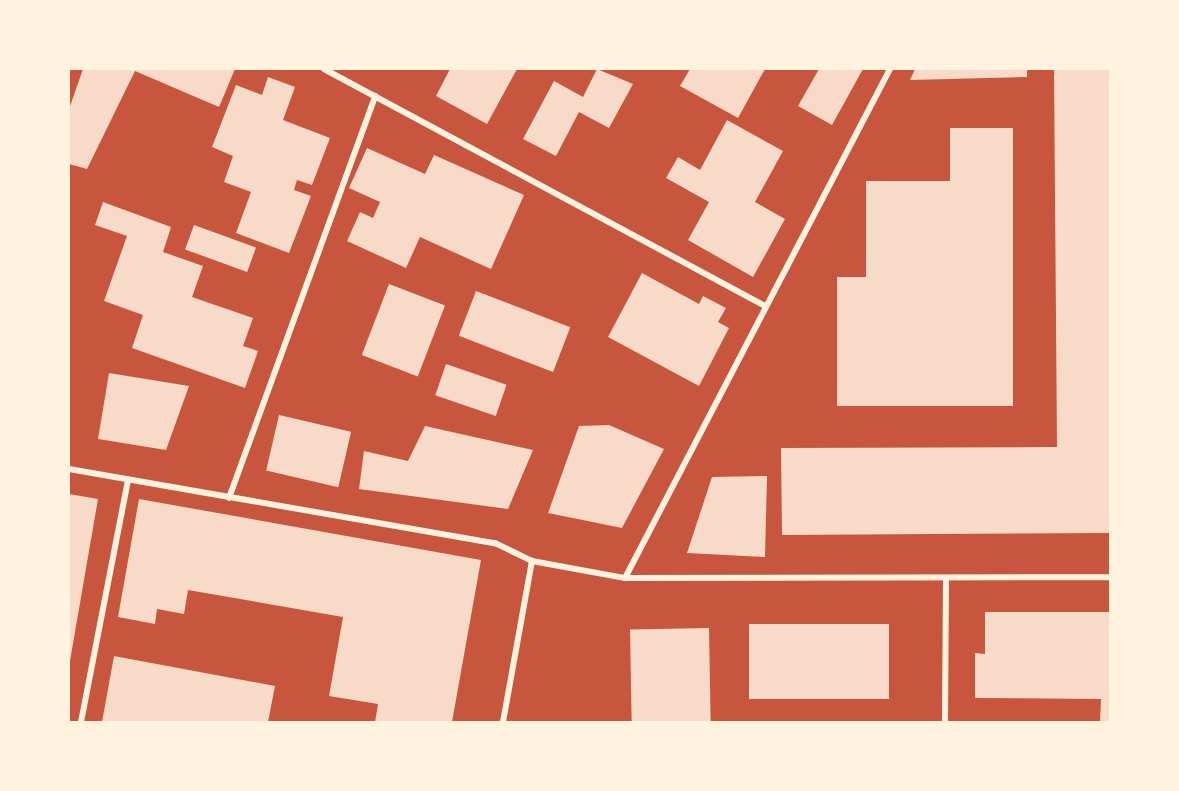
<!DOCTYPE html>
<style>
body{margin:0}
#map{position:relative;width:1179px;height:791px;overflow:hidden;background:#c8553d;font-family:Inter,sans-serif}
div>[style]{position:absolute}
.building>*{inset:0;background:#f7dbc8;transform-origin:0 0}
.minor>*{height:6px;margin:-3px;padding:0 3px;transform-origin:3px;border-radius:3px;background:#fff3e0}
span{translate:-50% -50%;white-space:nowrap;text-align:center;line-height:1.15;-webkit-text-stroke:4.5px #fff3e0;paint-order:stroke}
.frame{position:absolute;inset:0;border:70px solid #fff3e0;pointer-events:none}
</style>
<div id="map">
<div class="building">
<div style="clip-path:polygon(83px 69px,235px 69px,219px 107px,135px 71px,87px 169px,69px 164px,69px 109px)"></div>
<div style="clip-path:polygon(450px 69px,517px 69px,487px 124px,436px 96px)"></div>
<div style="clip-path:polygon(597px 69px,633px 84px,609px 128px,579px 112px,556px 156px,523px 139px,554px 81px,583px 97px)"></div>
<div style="clip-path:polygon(690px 69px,765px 69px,738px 118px,680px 86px)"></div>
<div style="clip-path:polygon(819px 69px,863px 69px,832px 125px,798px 106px)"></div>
<div style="clip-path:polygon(915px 69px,1027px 69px,1027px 77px,910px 80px)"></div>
<div style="clip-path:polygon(1054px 69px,1110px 69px,1110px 533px,782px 535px,781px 448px,1057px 447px)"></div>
<div style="clip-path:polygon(268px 77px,295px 87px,283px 120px,330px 138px,312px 185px,297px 180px,294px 190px,311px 196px,289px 253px,236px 233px,251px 192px,224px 182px,233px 156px,212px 147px,236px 85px,262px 95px)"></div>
<div style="clip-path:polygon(727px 120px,783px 151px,755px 202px,785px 219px,753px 277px,688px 240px,709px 202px,666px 178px,678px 157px,700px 170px)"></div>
<div style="clip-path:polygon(950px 128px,1013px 128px,1013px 406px,837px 406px,837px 277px,866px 277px,866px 181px,950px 181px)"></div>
<div style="clip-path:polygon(367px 148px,425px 174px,434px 155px,524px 195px,491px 269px,420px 237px,406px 268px,347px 241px,360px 212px,373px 218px,380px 202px,349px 188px)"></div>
<div style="clip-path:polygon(103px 202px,171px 227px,163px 252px,203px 266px,192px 297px,253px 318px,243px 346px,258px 351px,245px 388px,132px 348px,143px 315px,104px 301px,127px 236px,95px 225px)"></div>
<div style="left:194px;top:225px;width:66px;height:26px;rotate:20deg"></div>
<div style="clip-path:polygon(642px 273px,699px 304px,703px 296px,726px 308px,718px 322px,729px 328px,699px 386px,608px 337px)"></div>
<div style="left:389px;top:284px;width:60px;height:76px;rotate:21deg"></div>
<div style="left:476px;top:291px;width:101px;height:48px;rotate:21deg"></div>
<div style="left:446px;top:364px;width:64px;height:33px;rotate:19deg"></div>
<div style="clip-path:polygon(109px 373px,189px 386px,166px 450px,98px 439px)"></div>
<div style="left:279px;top:415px;width:74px;height:57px;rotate:13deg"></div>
<div style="clip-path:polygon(609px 425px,664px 449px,622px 528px,548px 513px,579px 426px)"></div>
<div style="clip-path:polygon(425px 426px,533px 450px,508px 509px,359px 489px,364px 451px,408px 461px)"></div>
<div style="clip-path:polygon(767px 476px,765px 557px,687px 553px,712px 477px)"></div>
<div style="clip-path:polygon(69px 494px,98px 499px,70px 661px,69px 661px)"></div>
<div style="clip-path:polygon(139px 499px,481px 560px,452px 722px,375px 722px,378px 704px,329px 696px,343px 617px,188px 590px,184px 614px,157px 609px,155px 624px,118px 617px)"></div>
<div style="clip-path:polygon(985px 612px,1110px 612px,1110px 722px,1100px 722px,1101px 699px,975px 698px,975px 653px,985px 654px)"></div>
<div style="left:889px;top:624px;width:75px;height:140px;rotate:90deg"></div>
<div style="left:709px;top:628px;width:94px;height:79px;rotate:89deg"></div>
<div style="clip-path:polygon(114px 656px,275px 686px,268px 722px,102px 722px)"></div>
</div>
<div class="minor">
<div style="left:324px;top:69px;width:501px;rotate:28.25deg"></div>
<div style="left:69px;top:469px;width:432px;rotate:9.9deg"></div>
<div style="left:495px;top:543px;width:41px;rotate:25.9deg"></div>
<div style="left:229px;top:498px;width:428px;rotate:-70deg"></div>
<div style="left:625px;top:578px;width:485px;rotate:-0.1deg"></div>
<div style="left:81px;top:722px;width:247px;rotate:-79deg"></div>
<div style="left:503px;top:722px;width:164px;rotate:-79.8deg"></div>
<div style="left:532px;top:561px;width:95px;rotate:10.4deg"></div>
<div style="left:625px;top:578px;width:574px;rotate:-62.5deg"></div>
<div style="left:945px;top:722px;width:142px;rotate:-89.6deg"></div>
</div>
<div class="frame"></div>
</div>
